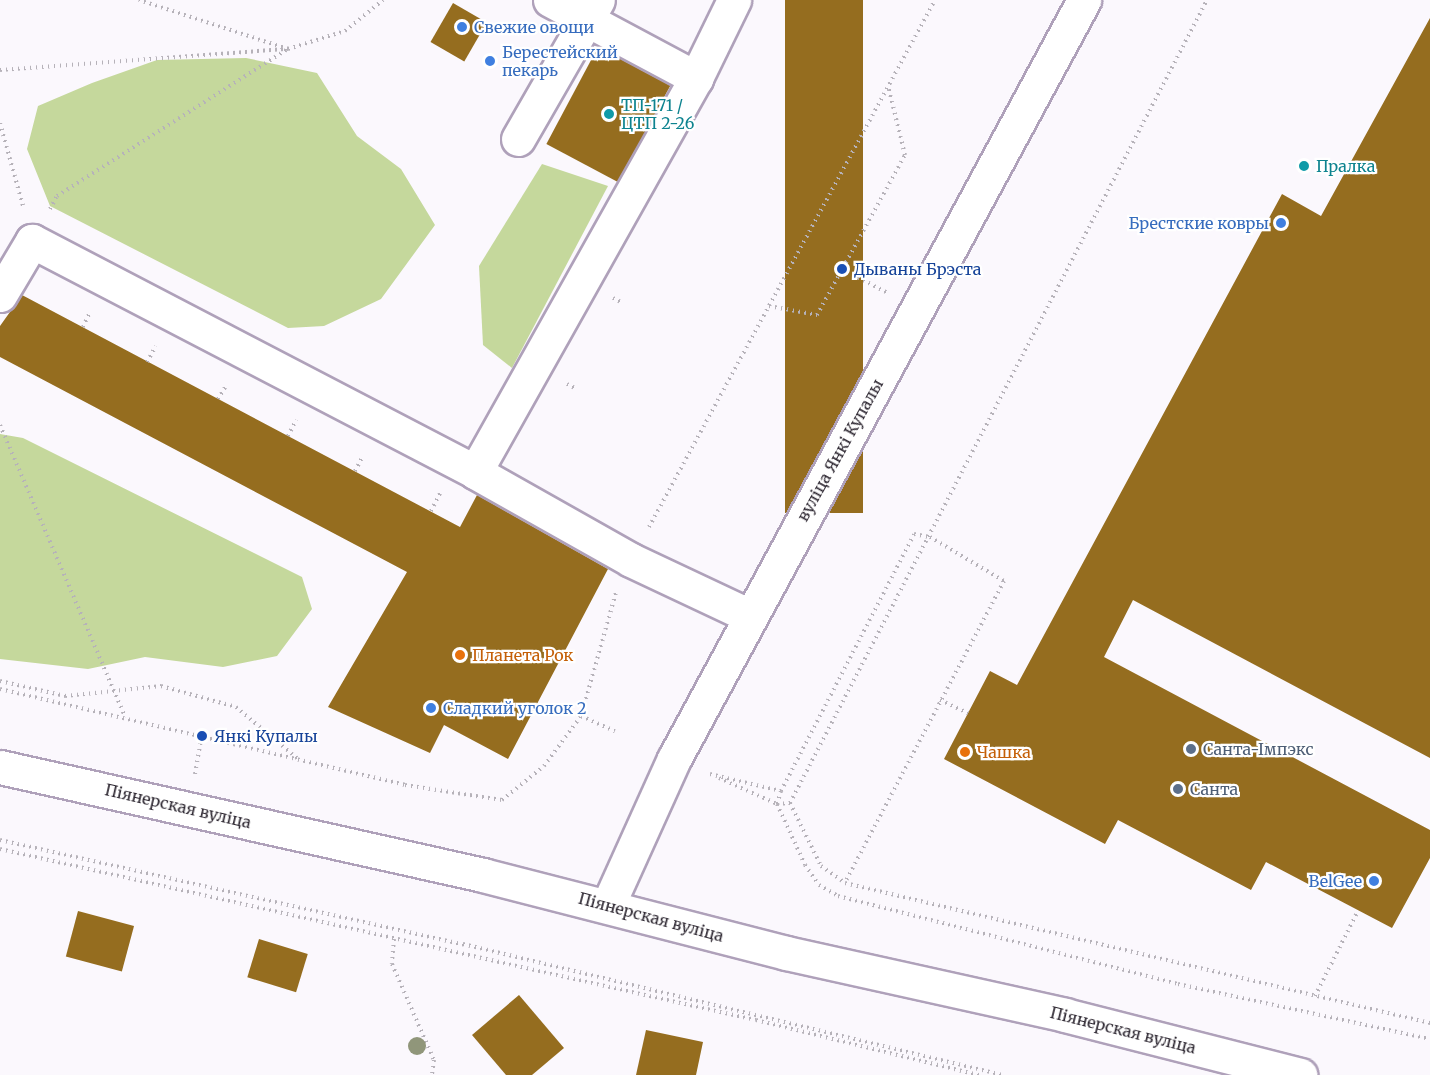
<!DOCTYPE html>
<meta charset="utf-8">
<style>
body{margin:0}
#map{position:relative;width:1430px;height:1075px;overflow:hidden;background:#fbf8fd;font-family:Merriweather,serif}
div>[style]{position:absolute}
.green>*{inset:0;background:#c5d89c}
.building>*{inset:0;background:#956d1f;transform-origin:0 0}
.path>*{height:4px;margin-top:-2px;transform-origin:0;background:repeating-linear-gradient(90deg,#b6b2b9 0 1.5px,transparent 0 6px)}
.roads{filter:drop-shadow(2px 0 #afa1ba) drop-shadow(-2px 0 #afa1ba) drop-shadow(0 2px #afa1ba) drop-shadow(0 -2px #afa1ba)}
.minor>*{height:33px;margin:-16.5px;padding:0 16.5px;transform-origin:16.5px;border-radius:16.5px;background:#fff}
.major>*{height:33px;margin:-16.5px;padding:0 16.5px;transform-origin:16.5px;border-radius:16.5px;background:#fff}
.trees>*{width:18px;height:18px;margin:-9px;border-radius:50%;background:#90967a}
.dots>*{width:16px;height:16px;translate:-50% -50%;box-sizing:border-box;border:3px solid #fff;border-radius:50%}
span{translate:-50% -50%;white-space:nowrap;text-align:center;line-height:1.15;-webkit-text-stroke:4.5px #fff;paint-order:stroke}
.shop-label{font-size:16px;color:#366cbe}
.left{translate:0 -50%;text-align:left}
.right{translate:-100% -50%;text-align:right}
.culture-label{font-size:16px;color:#0d838f}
.transit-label{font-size:16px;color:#164399}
.street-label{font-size:16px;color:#2c2630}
.food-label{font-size:16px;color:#c56008}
.service-label{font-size:16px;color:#4e5e75}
</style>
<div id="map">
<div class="green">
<div style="clip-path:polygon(246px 58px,317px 73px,357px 136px,401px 169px,435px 225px,381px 299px,324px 326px,288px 328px,50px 206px,27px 149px,38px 106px,92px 83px,157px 60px)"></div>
<div style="clip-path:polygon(542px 164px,608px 186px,512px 368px,483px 345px,479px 266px)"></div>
<div style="clip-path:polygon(0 434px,23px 438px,302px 577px,312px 609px,277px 656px,223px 667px,145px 657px,88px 669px,0 659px)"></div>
</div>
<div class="building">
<div style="left:785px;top:0;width:78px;height:513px"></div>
<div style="left:453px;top:3px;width:39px;height:45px;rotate:30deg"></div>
<div style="clip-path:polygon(1430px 18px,1430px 758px,1133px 600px,1104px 657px,1430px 830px,1430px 858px,1392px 928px,1266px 862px,1251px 890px,1118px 820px,1105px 844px,944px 759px,990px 671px,1017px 685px,1282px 194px,1321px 216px)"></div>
<div style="left:598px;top:47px;width:82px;height:110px;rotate:28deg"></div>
<div style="clip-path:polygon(22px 295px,460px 527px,477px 495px,608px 569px,508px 759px,444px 725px,430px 753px,328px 707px,407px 572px,0 357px,0 326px)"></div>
<div style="left:78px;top:911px;width:58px;height:47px;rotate:15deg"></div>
<div style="left:259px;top:939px;width:51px;height:40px;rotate:17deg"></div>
<div style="clip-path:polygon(519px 995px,564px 1048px,532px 1075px,506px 1075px,472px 1035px)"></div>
<div style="clip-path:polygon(646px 1030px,703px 1042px,696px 1075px,636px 1075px)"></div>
</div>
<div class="path">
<div style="left:0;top:70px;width:289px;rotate:-4.2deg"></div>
<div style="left:288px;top:49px;width:60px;rotate:-17.5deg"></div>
<div style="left:345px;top:31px;width:49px;rotate:-39.2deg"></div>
<div style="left:0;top:123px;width:86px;rotate:74.5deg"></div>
<div style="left:50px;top:209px;width:15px;rotate:-62deg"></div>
<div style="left:57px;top:196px;width:274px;rotate:-32.5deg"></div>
<div style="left:288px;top:49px;width:157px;rotate:-161.8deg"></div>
<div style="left:842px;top:269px;width:50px;rotate:27.6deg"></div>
<div style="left:613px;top:298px;width:11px;rotate:27deg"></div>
<div style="left:769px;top:306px;width:49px;rotate:10.6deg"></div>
<div style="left:817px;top:315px;width:183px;rotate:-61.2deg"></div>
<div style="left:905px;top:155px;width:71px;rotate:-103.8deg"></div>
<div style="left:83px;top:327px;width:17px;rotate:-65deg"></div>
<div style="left:147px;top:362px;width:18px;rotate:-61deg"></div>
<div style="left:567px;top:384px;width:11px;rotate:27deg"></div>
<div style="left:218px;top:399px;width:17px;rotate:-59deg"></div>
<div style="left:0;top:425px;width:318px;rotate:66.8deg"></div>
<div style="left:288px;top:436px;width:18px;rotate:-63deg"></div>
<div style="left:355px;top:471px;width:17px;rotate:-62deg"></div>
<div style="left:431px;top:511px;width:20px;rotate:-63deg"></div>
<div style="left:649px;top:527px;width:600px;rotate:-61.51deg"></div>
<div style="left:0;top:681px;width:67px;rotate:13deg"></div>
<div style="left:65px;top:696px;width:97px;rotate:-5.9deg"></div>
<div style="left:161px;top:686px;width:78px;rotate:15.6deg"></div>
<div style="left:236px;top:707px;width:81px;rotate:40deg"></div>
<div style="left:0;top:689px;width:416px;rotate:13.3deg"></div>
<div style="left:405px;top:785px;width:98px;rotate:8.8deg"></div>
<div style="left:502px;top:800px;width:54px;rotate:-39deg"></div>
<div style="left:544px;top:766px;width:62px;rotate:-53.5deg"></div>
<div style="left:581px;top:716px;width:129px;rotate:-74.2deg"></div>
<div style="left:940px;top:700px;width:31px;rotate:25deg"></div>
<div style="left:581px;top:716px;width:37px;rotate:24deg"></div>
<div style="left:195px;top:774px;width:39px;rotate:-80deg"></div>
<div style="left:710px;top:774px;width:73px;rotate:13.5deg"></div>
<div style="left:781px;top:791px;width:14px;rotate:107deg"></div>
<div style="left:777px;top:804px;width:67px;rotate:65.3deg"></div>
<div style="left:805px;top:865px;width:24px;rotate:55deg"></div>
<div style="left:819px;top:885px;width:22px;rotate:30deg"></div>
<div style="left:838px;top:896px;width:351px;rotate:14.5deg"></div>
<div style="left:1178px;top:984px;width:258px;rotate:12.3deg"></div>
<div style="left:719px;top:778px;width:64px;rotate:24.1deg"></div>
<div style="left:777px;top:804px;width:13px;rotate:-4deg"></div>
<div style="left:781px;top:791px;width:289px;rotate:-62.6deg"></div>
<div style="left:914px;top:534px;width:16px;rotate:11deg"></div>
<div style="left:930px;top:537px;width:86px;rotate:30.7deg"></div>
<div style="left:1004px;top:581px;width:341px;rotate:117.8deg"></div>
<div style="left:790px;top:803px;width:905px;rotate:-62.56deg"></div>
<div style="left:790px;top:803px;width:70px;rotate:63.8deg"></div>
<div style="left:821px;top:866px;width:29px;rotate:35deg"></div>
<div style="left:845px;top:883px;width:602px;rotate:13.46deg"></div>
<div style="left:0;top:840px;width:475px;rotate:12.7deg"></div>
<div style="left:463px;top:944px;width:556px;rotate:13.64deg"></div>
<div style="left:0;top:849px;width:775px;rotate:12.75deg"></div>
<div style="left:756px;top:1020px;width:230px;rotate:13.9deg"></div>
<div style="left:394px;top:939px;width:25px;rotate:95deg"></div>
<div style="left:392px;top:964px;width:105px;rotate:66.4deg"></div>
<div style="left:434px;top:1060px;width:15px;rotate:98deg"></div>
<div style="left:1315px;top:996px;width:95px;rotate:-63.2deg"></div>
</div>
<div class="roads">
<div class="minor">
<div style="left:550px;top:0;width:166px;rotate:28.1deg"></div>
<div style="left:518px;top:139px;width:160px;rotate:-60.1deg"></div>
<div style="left:0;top:295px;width:63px;rotate:-59.3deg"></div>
<div style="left:32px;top:241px;width:500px;rotate:27.5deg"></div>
<div style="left:475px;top:472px;width:179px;rotate:29.4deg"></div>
<div style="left:631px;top:560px;width:132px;rotate:25.2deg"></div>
<div style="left:475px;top:472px;width:452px;rotate:-60.7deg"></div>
<div style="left:696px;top:78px;width:87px;rotate:-64deg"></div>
</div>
<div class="major">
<div style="left:0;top:767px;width:495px;rotate:12.6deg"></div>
<div style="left:483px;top:875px;width:313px;rotate:14.4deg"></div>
<div style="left:786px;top:953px;width:286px;rotate:12.5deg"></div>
<div style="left:1065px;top:1015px;width:243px;rotate:14.3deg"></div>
<div style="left:608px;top:905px;width:160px;rotate:-65.7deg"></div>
<div style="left:674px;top:759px;width:863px;rotate:-61.62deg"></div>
</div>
</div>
<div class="trees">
<div style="left:417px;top:1046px"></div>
</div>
<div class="dots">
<div style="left:462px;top:27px;background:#3f7fe0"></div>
<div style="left:490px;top:61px;background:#3f7fe0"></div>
<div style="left:609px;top:114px;background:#0f9aa8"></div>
<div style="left:1304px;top:166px;background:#0f9aa8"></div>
<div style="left:1281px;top:223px;background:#3f7fe0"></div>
<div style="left:842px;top:269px;background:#1a4fb4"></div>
<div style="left:460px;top:655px;background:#e8710a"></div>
<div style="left:431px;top:708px;background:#3f7fe0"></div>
<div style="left:202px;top:736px;background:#1a4fb4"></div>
<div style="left:1191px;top:749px;background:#5c6f8a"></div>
<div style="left:965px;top:752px;background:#e8710a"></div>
<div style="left:1178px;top:789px;background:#5c6f8a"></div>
<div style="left:1374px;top:881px;background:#3f7fe0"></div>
</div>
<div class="shop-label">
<span class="left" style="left:474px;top:27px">Свежие овощи</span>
<span class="left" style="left:502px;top:61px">Берестейский<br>пекарь</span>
<span class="right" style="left:1269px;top:223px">Брестские ковры</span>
<span class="left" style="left:443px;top:708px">Сладкий уголок 2</span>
<span class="right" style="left:1362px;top:881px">BelGee</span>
</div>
<div class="culture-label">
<span class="left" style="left:621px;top:114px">ТП-171 /<br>ЦТП 2-26</span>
<span class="left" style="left:1316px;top:166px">Пралка</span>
</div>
<div class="transit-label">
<span class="left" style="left:854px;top:269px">Дываны Брэста</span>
<span class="left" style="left:214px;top:736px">Янкі Купалы</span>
</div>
<div class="street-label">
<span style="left:840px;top:450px;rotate:-61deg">вуліца Янкі Купалы</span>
<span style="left:178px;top:806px;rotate:13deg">Піянерская вуліца</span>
<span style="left:651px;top:917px;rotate:15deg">Піянерская вуліца</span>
<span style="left:1123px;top:1030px;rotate:14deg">Піянерская вуліца</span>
</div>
<div class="food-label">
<span class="left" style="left:472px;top:655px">Планета Рок</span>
<span class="left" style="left:977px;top:752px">Чашка</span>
</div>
<div class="service-label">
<span class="left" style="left:1203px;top:749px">Санта-Імпэкс</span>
<span class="left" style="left:1190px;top:789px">Санта</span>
</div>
</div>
